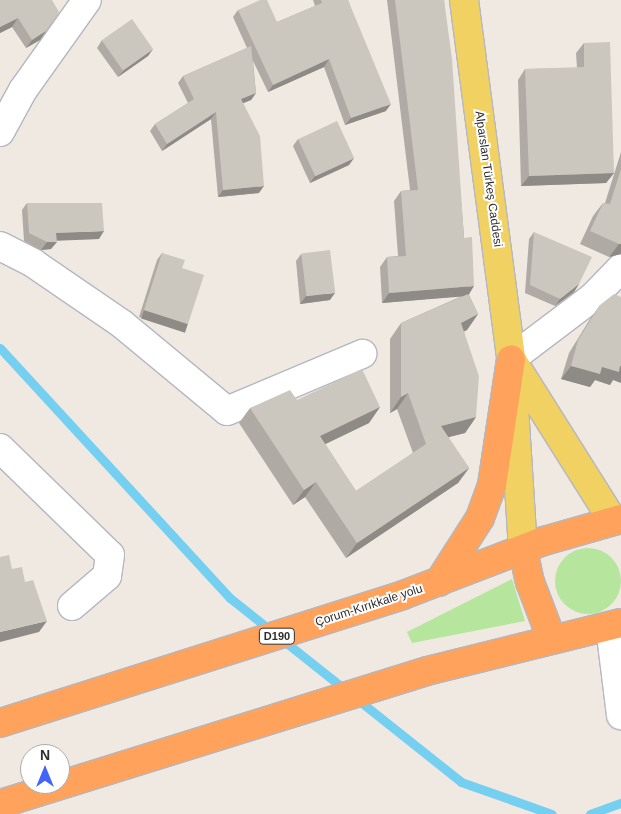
<!DOCTYPE html>
<meta charset="utf-8">
<style>
body{margin:0}
#map{position:relative;width:621px;height:814px;overflow:hidden;background:#efe9e1;font-family:Arial,sans-serif}
div>[style]{position:absolute}
.green>*{inset:0;background:#b6e59e}
.round{border-radius:50%}
.stream>*{height:9px;margin:-4.5px;padding:0 4.5px;transform-origin:4.5px;border-radius:4.5px;background:#75cff0}
.roads{filter:drop-shadow(1px 0 #b4b7c1) drop-shadow(-1px 0 #b4b7c1) drop-shadow(0 1px #b4b7c1) drop-shadow(0 -1px #b4b7c1)}
.minor>*{height:28px;margin:-14px;padding:0 14px;transform-origin:14px;border-radius:14px;background:#fff}
.major>*{height:28px;margin:-14px;padding:0 14px;transform-origin:14px;border-radius:14px;background:#f2d163}
.highway>*{height:28px;margin:-14px;padding:0 14px;transform-origin:14px;border-radius:14px;background:#ffa35c}
.wall>*{inset:0;background:#afaba4}
.shaded-wall>*{inset:0;background:#8e8b86;transform-origin:0 0}
.building>*{inset:0;background:#cbc7bf;transform-origin:0 0}
span{translate:-50% -50%;white-space:nowrap;text-align:center;line-height:1.15;-webkit-text-stroke:4px #fff;paint-order:stroke}
.shield-label span{padding:1px 4px;background:#fff;border:1px solid;border-radius:4px;-webkit-text-stroke-width:0}
.shield-label{font-size:11px;color:#2e2e2e;font-weight:700}
.street-label{font-size:12px;color:#2e2e2e}
.north{position:absolute;left:20px;top:744px;width:50px;height:50px;box-sizing:border-box;background:#fff;border:1px solid #ababab;border-radius:50%;rotate:0deg;font-size:14px;font-weight:700;line-height:20px;text-align:center;color:#2e2e2e}
.north::after{content:'';display:block;margin:auto;width:18px;height:22px;background:#4264fb;clip-path:polygon(50% 0,100% 100%,50% 72%,0 100%)}
</style>
<div id="map">
<div class="green">
<div class="round" style="left:555px;top:548px;width:66px;height:66px"></div>
<div style="clip-path:polygon(512px 579px,525px 621px,412px 643px,407px 632px)"></div>
</div>
<div class="stream">
<div style="left:0;top:348px;width:340px;rotate:47.4deg"></div>
<div style="left:230px;top:598px;width:295px;rotate:38.5deg"></div>
<div style="left:461px;top:782px;width:96px;rotate:19.4deg"></div>
<div style="left:590px;top:814px;width:33px;rotate:-20deg"></div>
</div>
<div class="roads">
<div class="minor">
<div style="left:0;top:132px;width:48px;rotate:-61.3deg"></div>
<div style="left:23px;top:90px;width:110px;rotate:-54.6deg"></div>
<div style="left:0;top:246px;width:37px;rotate:27deg"></div>
<div style="left:33px;top:263px;width:108px;rotate:34.4deg"></div>
<div style="left:122px;top:324px;width:136px;rotate:39.6deg"></div>
<div style="left:227px;top:411px;width:147px;rotate:-22.9deg"></div>
<div style="left:511px;top:359px;width:103px;rotate:-37.1deg"></div>
<div style="left:593px;top:297px;width:40px;rotate:-46deg"></div>
<div style="left:0;top:448px;width:153px;rotate:44.2deg"></div>
<div style="left:110px;top:555px;width:21px;rotate:98deg"></div>
<div style="left:107px;top:576px;width:46px;rotate:139.4deg"></div>
<div style="left:610px;top:627px;width:89px;rotate:82.9deg"></div>
</div>
<div class="major">
<div style="left:464px;top:0;width:362px;rotate:82.5deg"></div>
<div style="left:511px;top:359px;width:191px;rotate:86.4deg"></div>
<div style="left:513px;top:362px;width:188px;rotate:57.8deg"></div>
</div>
<div class="highway">
<div style="left:523px;top:550px;width:33px;rotate:78deg"></div>
<div style="left:530px;top:582px;width:62px;rotate:69.2deg"></div>
<div style="left:439px;top:582px;width:76px;rotate:-57.4deg"></div>
<div style="left:480px;top:518px;width:35px;rotate:-70deg"></div>
<div style="left:492px;top:485px;width:127px;rotate:-81.4deg"></div>
<div style="left:0;top:723px;width:423px;rotate:-17.6deg"></div>
<div style="left:403px;top:595px;width:151px;rotate:-21deg"></div>
<div style="left:544px;top:541px;width:80px;rotate:-15.9deg"></div>
<div style="left:0;top:804px;width:447px;rotate:-17.3deg"></div>
<div style="left:427px;top:671px;width:200px;rotate:-13.9deg"></div>
</div>
</div>
<div class="wall">
<div style="clip-path:polygon(0 0,40px 40px,26px 48px,12px 27px,0 33px)"></div>
<div style="clip-path:polygon(313px 0,348px 0,386px 111px,345px 125px,324px 67px,268px 92px,253px 61px,256px 93px,251px 100px,243px 103px,259px 193px,218px 197px,211px 119px,162px 151px,150px 131px,155px 124px,188px 103px,178px 83px,183px 76px,247px 48px,233px 17px,238px 10px,277px 22px,315px 6px)"></div>
<div style="clip-path:polygon(387px 0,444px 0,469px 295px,478px 314px,467px 330px,464px 331px,476px 417px,465px 433px,448px 437px,469px 468px,458px 483px,346px 558px,305px 497px,293px 505px,239px 423px,250px 408px,297px 400px,380px 407px,369px 423px,325px 444px,356px 491px,413px 453px,397px 409px,390px 413px,390px 339px,401px 323px,462px 296px,382px 303px,380px 267px,387px 257px,398px 256px,394px 201px,401px 191px,410px 190px)"></div>
<div style="clip-path:polygon(102px 40px,153px 49px,148px 56px,118px 77px,97px 48px)"></div>
<div style="clip-path:polygon(584px 43px,614px 173px,606px 183px,521px 186px,518px 80px,525px 69px,577px 68px,576px 53px)"></div>
<div style="clip-path:polygon(298px 139px,354px 158px,349px 165px,310px 183px,293px 146px)"></div>
<div style="clip-path:polygon(621px 152px,621px 254px,609px 257px,580px 244px,593px 216px,603px 203px,605px 203px)"></div>
<div style="clip-path:polygon(27px 203px,99px 239px,57px 240px,51px 249px,41px 250px,24px 241px,22px 210px)"></div>
<div style="clip-path:polygon(534px 232px,579px 284px,574px 292px,555px 306px,525px 293px,529px 239px)"></div>
<div style="clip-path:polygon(162px 253px,182px 268px,188px 324px,183px 331px,139px 317px,157px 260px)"></div>
<div style="clip-path:polygon(301px 254px,330px 300px,300px 304px,296px 261px)"></div>
<div style="clip-path:polygon(600px 305px,613px 380px,610px 385px,595px 380px,590px 387px,561px 379px,569px 353px,590px 319px)"></div>
</div>
<div class="shaded-wall">
<div style="clip-path:polygon(59px 12px,40px 40px,26px 48px,32px 40px)"></div>
<div style="clip-path:polygon(18px 18px,12px 27px,0 33px,0 27px)"></div>
<div style="clip-path:polygon(153px 49px,148px 56px,118px 77px,124px 70px)"></div>
<div style="clip-path:polygon(329px 59px,324px 67px,268px 92px,273px 85px)"></div>
<div style="clip-path:polygon(256px 93px,251px 100px,236px 106px,241px 99px)"></div>
<div style="clip-path:polygon(391px 104px,386px 111px,345px 125px,351px 118px)"></div>
<div style="clip-path:polygon(216px 112px,211px 119px,162px 151px,167px 144px)"></div>
<div style="clip-path:polygon(354px 158px,349px 165px,310px 183px,315px 176px)"></div>
<div style="clip-path:polygon(614px 173px,606px 183px,521px 186px,529px 176px)"></div>
<div style="clip-path:polygon(264px 186px,259px 193px,218px 197px,223px 190px)"></div>
<div style="clip-path:polygon(104px 231px,99px 239px,51px 241px,56px 233px)"></div>
<div style="clip-path:polygon(47px 242px,57px 242px,51px 249px,41px 250px)"></div>
<div style="clip-path:polygon(619px 244px,621px 244px,621px 254px,609px 257px)"></div>
<div style="clip-path:polygon(579px 284px,574px 292px,555px 306px,560px 299px)"></div>
<div style="clip-path:polygon(474px 286px,468px 296px,382px 303px,389px 293px)"></div>
<div style="clip-path:polygon(335px 293px,330px 300px,300px 304px,306px 296px)"></div>
<div style="left:144px;top:310px;width:46px;height:9px;rotate:18deg"></div>
<div style="clip-path:polygon(478px 314px,467px 330px,450px 339px,461px 323px)"></div>
<div style="clip-path:polygon(571px 366px,602px 367px,620px 366px,621px 366px,621px 383px,613px 380px,610px 385px,595px 380px,590px 387px,561px 379px)"></div>
<div style="clip-path:polygon(408px 393px,397px 409px,390px 413px,401px 397px)"></div>
<div style="clip-path:polygon(380px 407px,369px 423px,309px 452px,320px 436px)"></div>
<div style="clip-path:polygon(476px 417px,465px 433px,430px 442px,441px 426px)"></div>
<div style="clip-path:polygon(469px 468px,458px 483px,346px 558px,357px 543px)"></div>
<div style="clip-path:polygon(316px 482px,305px 497px,293px 505px,304px 490px)"></div>
<div style="clip-path:polygon(47px 621px,39px 632px,0 642px,0 632px)"></div>
</div>
<div class="building">
<div style="clip-path:polygon(0 0,52px 0,59px 12px,46px 31px,32px 40px,18px 18px,0 27px)"></div>
<div style="clip-path:polygon(260px 0,267px 0,277px 22px,322px 3px,321px 0,348px 0,391px 104px,351px 118px,329px 59px,273px 85px,238px 10px)"></div>
<div style="clip-path:polygon(395px 0,444px 0,452px 59px,464px 238px,472px 237px,474px 286px,389px 293px,387px 257px,406px 256px,401px 191px,418px 190px)"></div>
<div style="left:132px;top:19px;width:37px;height:37px;rotate:55deg"></div>
<div style="clip-path:polygon(610px 42px,614px 173px,529px 176px,525px 69px,584px 67px,584px 43px)"></div>
<div style="clip-path:polygon(251px 46px,256px 93px,241px 99px,260px 136px,264px 186px,223px 190px,216px 112px,167px 144px,155px 124px,194px 99px,183px 76px)"></div>
<div style="left:337px;top:121px;width:41px;height:43px;rotate:65deg"></div>
<div style="clip-path:polygon(621px 169px,621px 244px,619px 244px,590px 231px,603px 203px,610px 204px)"></div>
<div style="clip-path:polygon(27px 203px,102px 203px,104px 231px,56px 233px,57px 242px,47px 242px,29px 233px)"></div>
<div style="clip-path:polygon(534px 232px,592px 257px,579px 284px,560px 299px,530px 285px)"></div>
<div style="left:330px;top:250px;width:43px;height:29px;rotate:83deg"></div>
<div style="clip-path:polygon(162px 253px,185px 260px,182px 268px,204px 275px,188px 324px,144px 310px)"></div>
<div style="clip-path:polygon(468px 294px,478px 314px,461px 323px,479px 376px,476px 417px,441px 426px,469px 468px,357px 543px,316px 482px,304px 490px,250px 408px,290px 390px,297px 400px,362px 369px,380px 407px,320px 436px,356px 491px,426px 444px,408px 393px,401px 397px,401px 323px)"></div>
<div style="clip-path:polygon(614px 294px,621px 297px,621px 366px,620px 366px,619px 372px,602px 367px,600px 374px,571px 366px,578px 340px,600px 305px)"></div>
<div style="clip-path:polygon(9px 555px,12px 569px,22px 567px,25px 582px,33px 580px,47px 621px,0 632px,0 557px)"></div>
</div>
<div class="shield-label">
<span style="left:277px;top:636px">D190</span>
</div>
<div class="street-label">
<span style="left:488px;top:179px;rotate:82deg">Alparslan Türkeş Caddesi</span>
<span style="left:369px;top:606px;rotate:-18deg">Çorum-Kırıkkale yolu</span>
</div>
<div class="north">N</div>
</div>
